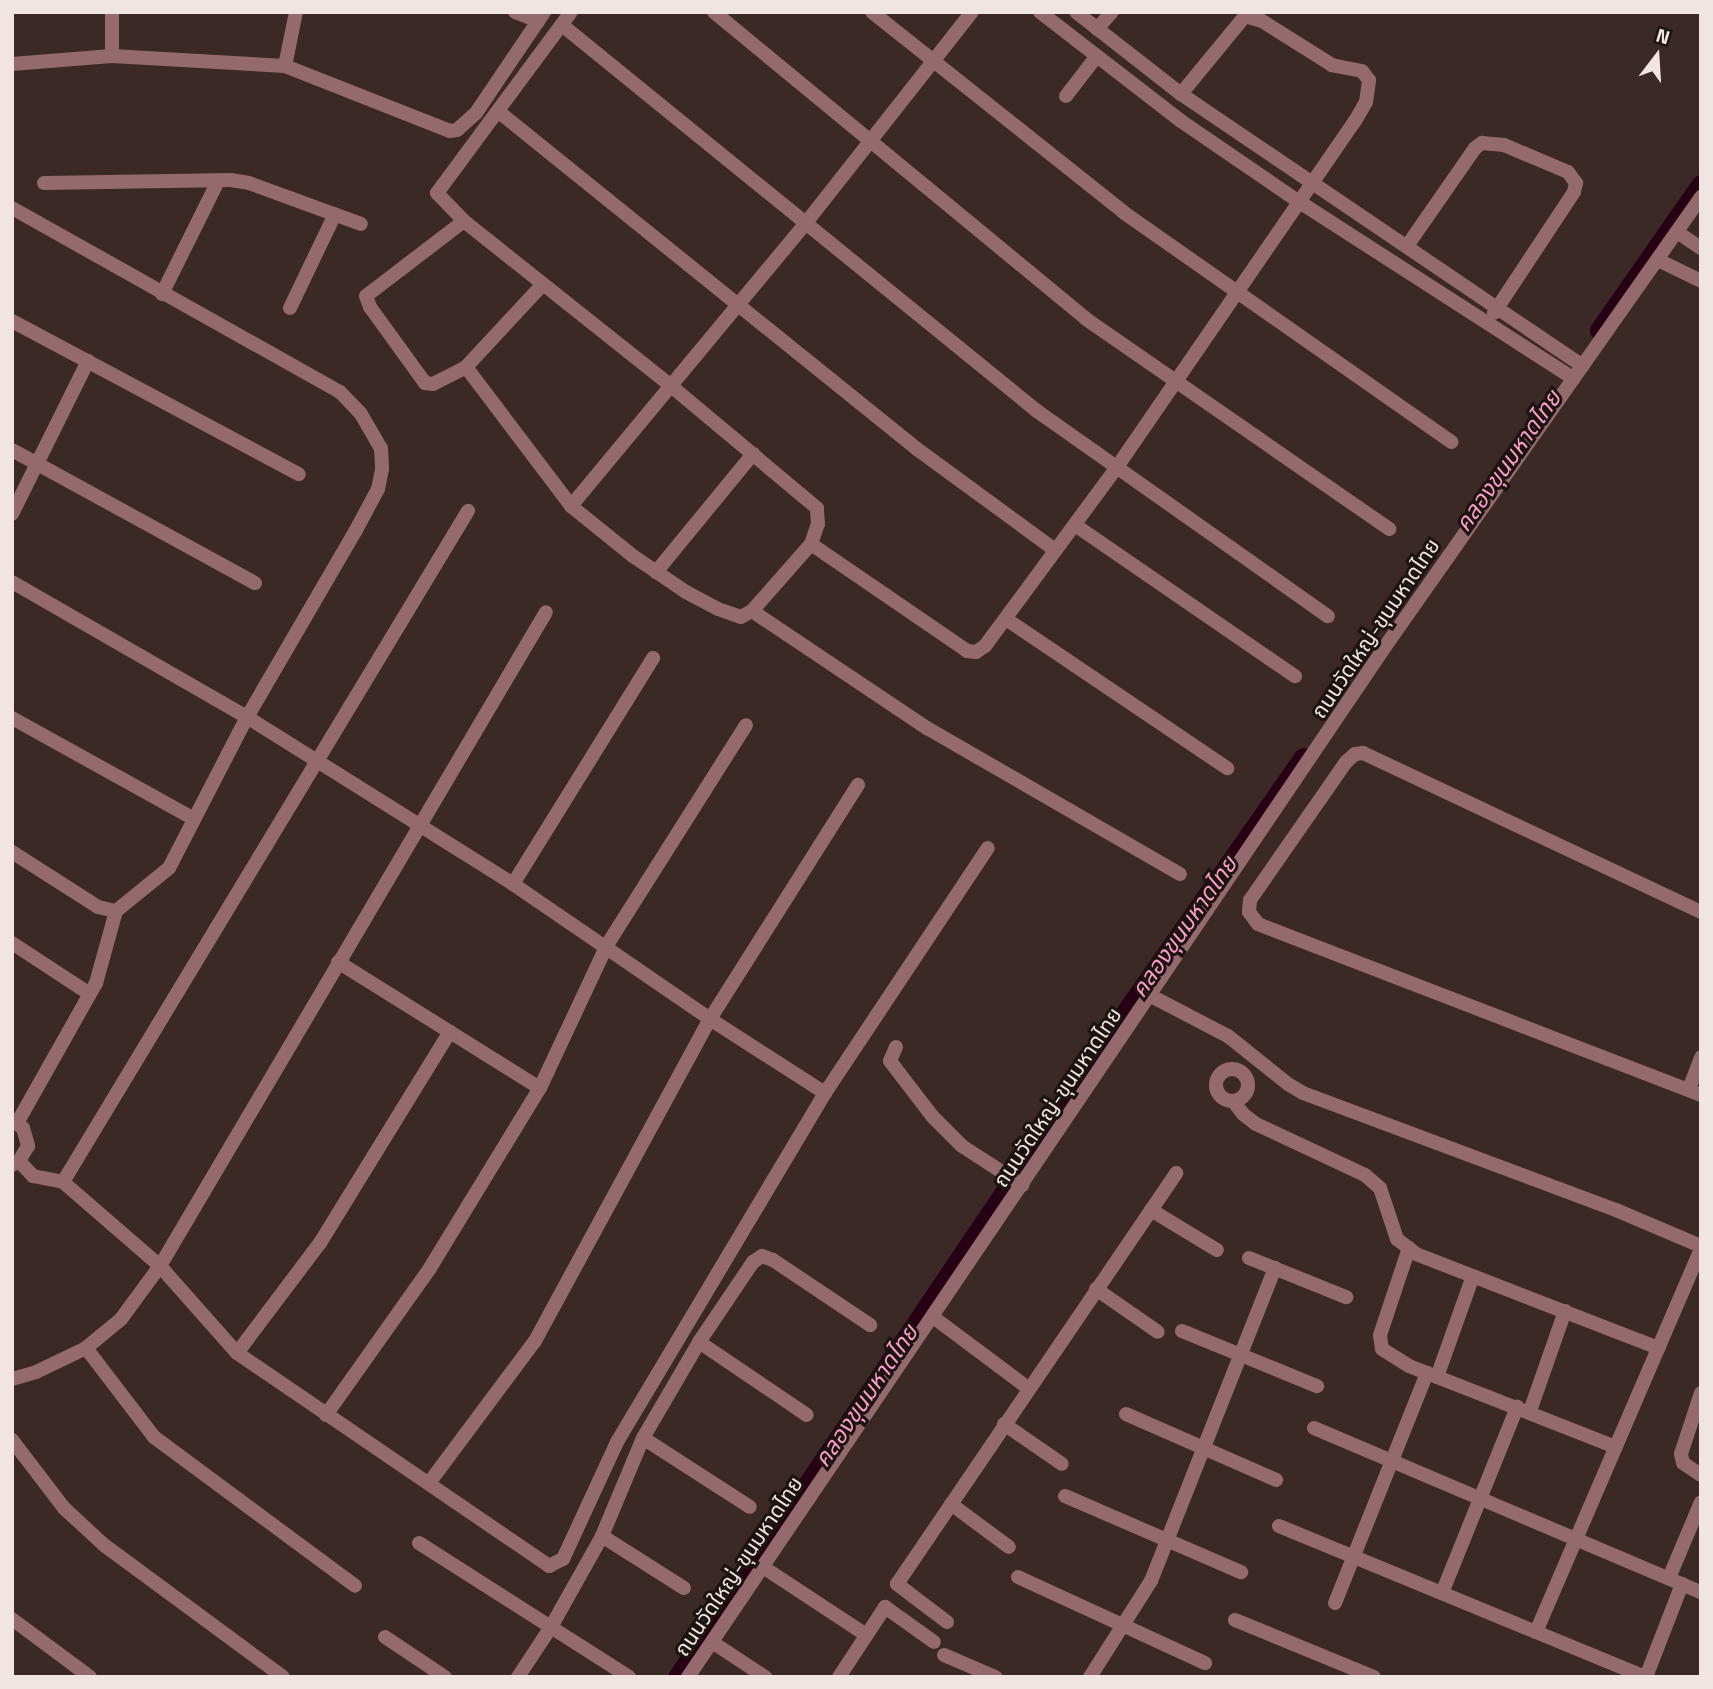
<!DOCTYPE html>
<meta charset="utf-8">
<style>
body{margin:0}
#map{position:relative;width:1713px;height:1689px;overflow:hidden;background:#3a2924;font-family:"Titillium Web","Noto Sans Thai",sans-serif}
div>[style]{position:absolute}
.canal>*{height:19px;margin:-9.5px;padding:0 9.5px;transform-origin:9.5px;border-radius:9.5px;background:#270015}
.street>*{height:14px;margin:-7px;padding:0 7px;transform-origin:7px;border-radius:7px;background:#956a6c}
.street>.ring{margin:-7px;padding:0;box-sizing:content-box;background:none;border:14px solid #956a6c;border-radius:50%}
span{translate:-50% -50%;white-space:nowrap;text-align:center;line-height:1.15;-webkit-text-stroke:6px #1b1411;paint-order:stroke}
.street-label{font-size:21px;color:#f0e5e1}
.water-label{font-size:23px;color:#fd9dc8;font-style:italic}
.frame{position:absolute;inset:0;border:14px solid #f0e5e1;pointer-events:none}
.north{position:absolute;left:1622px;top:21px;width:70px;height:70px;-webkit-text-stroke:5px #1b1411;paint-order:stroke;rotate:17deg;font-size:19px;font-weight:700;line-height:28px;text-align:center;color:#f0e5e1}
.north::after{content:'';display:block;margin:auto;width:24px;height:32px;background:#f0e5e1;clip-path:polygon(50% 0,100% 100%,50% 72%,0 100%)}
</style>
<div id="map">
<div class="canal">
<div style="left:1599px;top:330px;width:178px;rotate:-55.1deg"></div>
<div style="left:677px;top:1677px;width:807px;rotate:-56.01deg"></div>
<div style="left:1128px;top:1008px;width:306px;rotate:-55.1deg"></div>
</div>
<div class="street">
<div style="left:112px;top:12px;width:44px;rotate:90deg"></div>
<div style="left:515px;top:12px;width:25px;rotate:21deg"></div>
<div style="left:714px;top:12px;width:482px;rotate:39.5deg"></div>
<div style="left:1086px;top:319px;width:369px;rotate:34.7deg"></div>
<div style="left:872px;top:12px;width:321px;rotate:38.5deg"></div>
<div style="left:1123px;top:212px;width:401px;rotate:35deg"></div>
<div style="left:1040px;top:12px;width:178px;rotate:37.7deg"></div>
<div style="left:1181px;top:121px;width:142px;rotate:34.4deg"></div>
<div style="left:1298px;top:201px;width:328px;rotate:32.8deg"></div>
<div style="left:1076px;top:12px;width:133px;rotate:38deg"></div>
<div style="left:1181px;top:94px;width:485px;rotate:34.1deg"></div>
<div style="left:562px;top:25px;width:612px;rotate:39.1deg"></div>
<div style="left:1037px;top:411px;width:356px;rotate:35.2deg"></div>
<div style="left:1097px;top:29px;width:23px;rotate:-49deg"></div>
<div style="left:12px;top:64px;width:100px;rotate:-4.6deg"></div>
<div style="left:112px;top:56px;width:173px;rotate:3.3deg"></div>
<div style="left:285px;top:66px;width:177px;rotate:21.5deg"></div>
<div style="left:450px;top:131px;width:7px;rotate:-8deg"></div>
<div style="left:457px;top:130px;width:25px;rotate:-42deg"></div>
<div style="left:476px;top:113px;width:122px;rotate:-56deg"></div>
<div style="left:285px;top:66px;width:55px;rotate:-78.5deg"></div>
<div style="left:1066px;top:96px;width:49px;rotate:-52.4deg"></div>
<div style="left:499px;top:112px;width:537px;rotate:38.88deg"></div>
<div style="left:917px;top:449px;width:171px;rotate:36.2deg"></div>
<div style="left:44px;top:183px;width:187px;rotate:-0.9deg"></div>
<div style="left:231px;top:180px;width:18px;rotate:9deg"></div>
<div style="left:249px;top:183px;width:119px;rotate:20.1deg"></div>
<div style="left:12px;top:208px;width:376px;rotate:29.3deg"></div>
<div style="left:340px;top:392px;width:30px;rotate:46deg"></div>
<div style="left:361px;top:414px;width:39px;rotate:60deg"></div>
<div style="left:381px;top:448px;width:21px;rotate:87deg"></div>
<div style="left:382px;top:469px;width:20px;rotate:101deg"></div>
<div style="left:378px;top:489px;width:47px;rotate:118.2deg"></div>
<div style="left:356px;top:530px;width:216px;rotate:120.2deg"></div>
<div style="left:247px;top:717px;width:170px;rotate:117.3deg"></div>
<div style="left:169px;top:868px;width:68px;rotate:140.9deg"></div>
<div style="left:116px;top:911px;width:75px;rotate:105.5deg"></div>
<div style="left:96px;top:983px;width:161px;rotate:119.4deg"></div>
<div style="left:464px;top:221px;width:123px;rotate:142.6deg"></div>
<div style="left:366px;top:296px;width:12px;rotate:70deg"></div>
<div style="left:370px;top:307px;width:94px;rotate:54.1deg"></div>
<div style="left:425px;top:383px;width:8px;rotate:7deg"></div>
<div style="left:433px;top:384px;width:37px;rotate:-27deg"></div>
<div style="left:466px;top:367px;width:113px;rotate:-47.1deg"></div>
<div style="left:1677px;top:232px;width:29px;rotate:34deg"></div>
<div style="left:1407px;top:246px;width:119px;rotate:-55.2deg"></div>
<div style="left:1475px;top:148px;width:9px;rotate:-36deg"></div>
<div style="left:1482px;top:143px;width:22px;rotate:5deg"></div>
<div style="left:1504px;top:145px;width:69px;rotate:22.9deg"></div>
<div style="left:1568px;top:172px;width:14px;rotate:54deg"></div>
<div style="left:1576px;top:183px;width:9px;rotate:103deg"></div>
<div style="left:1574px;top:192px;width:145px;rotate:123.5deg"></div>
<div style="left:1658px;top:260px;width:48px;rotate:26deg"></div>
<div style="left:162px;top:294px;width:126px;rotate:-63.6deg"></div>
<div style="left:290px;top:308px;width:104px;rotate:-64.4deg"></div>
<div style="left:12px;top:321px;width:325px;rotate:28.1deg"></div>
<div style="left:466px;top:367px;width:174px;rotate:52.9deg"></div>
<div style="left:571px;top:506px;width:80px;rotate:38.9deg"></div>
<div style="left:633px;top:556px;width:64px;rotate:34.2deg"></div>
<div style="left:686px;top:592px;width:36px;rotate:28deg"></div>
<div style="left:718px;top:609px;width:24px;rotate:19deg"></div>
<div style="left:741px;top:617px;width:13px;rotate:-29deg"></div>
<div style="left:752px;top:611px;width:89px;rotate:-48.6deg"></div>
<div style="left:811px;top:544px;width:21px;rotate:-71deg"></div>
<div style="left:818px;top:524px;width:16px;rotate:-94deg"></div>
<div style="left:817px;top:508px;width:192px;rotate:-140.1deg"></div>
<div style="left:670px;top:385px;width:263px;rotate:-141.5deg"></div>
<div style="left:464px;top:221px;width:39px;rotate:-134deg"></div>
<div style="left:437px;top:193px;width:225px;rotate:-53.5deg"></div>
<div style="left:12px;top:450px;width:277px;rotate:28.7deg"></div>
<div style="left:571px;top:506px;width:366px;rotate:-50.3deg"></div>
<div style="left:805px;top:224px;width:270px;rotate:-51.8deg"></div>
<div style="left:12px;top:514px;width:171px;rotate:-63.6deg"></div>
<div style="left:1075px;top:525px;width:267px;rotate:34.5deg"></div>
<div style="left:811px;top:544px;width:189px;rotate:34.4deg"></div>
<div style="left:967px;top:651px;width:9px;rotate:6deg"></div>
<div style="left:976px;top:652px;width:11px;rotate:-34deg"></div>
<div style="left:985px;top:646px;width:222px;rotate:-53.6deg"></div>
<div style="left:1117px;top:467px;width:420px;rotate:-55.5deg"></div>
<div style="left:1355px;top:121px;width:22px;rotate:-60deg"></div>
<div style="left:1366px;top:102px;width:22px;rotate:-82deg"></div>
<div style="left:1369px;top:80px;width:11px;rotate:-128deg"></div>
<div style="left:1362px;top:71px;width:31px;rotate:-169deg"></div>
<div style="left:1332px;top:65px;width:83px;rotate:-147.8deg"></div>
<div style="left:1262px;top:21px;width:18px;rotate:-164deg"></div>
<div style="left:1245px;top:16px;width:101px;rotate:129.4deg"></div>
<div style="left:656px;top:572px;width:153px;rotate:-50.6deg"></div>
<div style="left:12px;top:582px;width:271px;rotate:29.9deg"></div>
<div style="left:247px;top:717px;width:314px;rotate:32.1deg"></div>
<div style="left:513px;top:884px;width:239px;rotate:34.4deg"></div>
<div style="left:710px;top:1019px;width:137px;rotate:32.8deg"></div>
<div style="left:752px;top:611px;width:211px;rotate:33.8deg"></div>
<div style="left:927px;top:728px;width:292px;rotate:30deg"></div>
<div style="left:1006px;top:619px;width:267px;rotate:34deg"></div>
<div style="left:12px;top:718px;width:208px;rotate:29deg"></div>
<div style="left:12px;top:852px;width:102px;rotate:32.6deg"></div>
<div style="left:98px;top:907px;width:18px;rotate:13deg"></div>
<div style="left:513px;top:884px;width:266px;rotate:-58.2deg"></div>
<div style="left:1701px;top:912px;width:374px;rotate:-154.8deg"></div>
<div style="left:1363px;top:753px;width:8px;rotate:173deg"></div>
<div style="left:1355px;top:754px;width:12px;rotate:138deg"></div>
<div style="left:1346px;top:762px;width:168px;rotate:124.8deg"></div>
<div style="left:1250px;top:900px;width:12px;rotate:95deg"></div>
<div style="left:1249px;top:912px;width:15px;rotate:53deg"></div>
<div style="left:1258px;top:924px;width:475px;rotate:21.1deg"></div>
<div style="left:12px;top:943px;width:91px;rotate:33.3deg"></div>
<div style="left:338px;top:962px;width:238px;rotate:32deg"></div>
<div style="left:1151px;top:996px;width:87px;rotate:27.5deg"></div>
<div style="left:1228px;top:1036px;width:77px;rotate:38.7deg"></div>
<div style="left:1288px;top:1084px;width:17px;rotate:31deg"></div>
<div style="left:1303px;top:1093px;width:334px;rotate:20.5deg"></div>
<div style="left:1616px;top:1210px;width:92px;rotate:23deg"></div>
<div style="left:896px;top:1047px;width:15px;rotate:113deg"></div>
<div style="left:890px;top:1061px;width:69px;rotate:52.6deg"></div>
<div style="left:932px;top:1116px;width:42px;rotate:45deg"></div>
<div style="left:962px;top:1146px;width:72px;rotate:33deg"></div>
<div class="ring" style="left:1216px;top:1069px;width:18px;height:18px"></div>
<div style="left:1689px;top:1089px;width:34px;rotate:-69deg"></div>
<div style="left:1233px;top:1101px;width:16px;rotate:52deg"></div>
<div style="left:1243px;top:1114px;width:16px;rotate:38deg"></div>
<div style="left:1256px;top:1124px;width:120px;rotate:25.1deg"></div>
<div style="left:1365px;top:1175px;width:20px;rotate:41deg"></div>
<div style="left:1380px;top:1188px;width:54px;rotate:71.6deg"></div>
<div style="left:1397px;top:1239px;width:24px;rotate:38deg"></div>
<div style="left:1416px;top:1254px;width:260px;rotate:21.2deg"></div>
<div style="left:12px;top:1121px;width:13px;rotate:32deg"></div>
<div style="left:23px;top:1128px;width:19px;rotate:74deg"></div>
<div style="left:28px;top:1146px;width:17px;rotate:121deg"></div>
<div style="left:19px;top:1161px;width:8px;rotate:150deg"></div>
<div style="left:19px;top:1161px;width:21px;rotate:47deg"></div>
<div style="left:33px;top:1176px;width:31px;rotate:11deg"></div>
<div style="left:63px;top:1182px;width:128px;rotate:40.9deg"></div>
<div style="left:160px;top:1266px;width:116px;rotate:48.5deg"></div>
<div style="left:237px;top:1353px;width:378px;rotate:34.3deg"></div>
<div style="left:549px;top:1566px;width:16px;rotate:-27deg"></div>
<div style="left:563px;top:1559px;width:129px;rotate:-65.2deg"></div>
<div style="left:617px;top:1442px;width:406px;rotate:-59.2deg"></div>
<div style="left:825px;top:1093px;width:294px;rotate:-56.4deg"></div>
<div style="left:63px;top:1182px;width:784px;rotate:-58.89deg"></div>
<div style="left:1151px;top:1210px;width:77px;rotate:31.2deg"></div>
<div style="left:1409px;top:1248px;width:92px;rotate:108.4deg"></div>
<div style="left:1380px;top:1335px;width:14px;rotate:82deg"></div>
<div style="left:1382px;top:1349px;width:32px;rotate:32deg"></div>
<div style="left:1409px;top:1366px;width:222px;rotate:21.4deg"></div>
<div style="left:1249px;top:1258px;width:105px;rotate:21.9deg"></div>
<div style="left:1096px;top:1289px;width:75px;rotate:34.7deg"></div>
<div style="left:933px;top:1317px;width:119px;rotate:36.8deg"></div>
<div style="left:1182px;top:1331px;width:146px;rotate:22.2deg"></div>
<div style="left:699px;top:1342px;width:130px;rotate:34.1deg"></div>
<div style="left:86px;top:1348px;width:112px;rotate:52.6deg"></div>
<div style="left:154px;top:1437px;width:250px;rotate:36.5deg"></div>
<div style="left:237px;top:1353px;width:138px;rotate:-53deg"></div>
<div style="left:320px;top:1243px;width:248px;rotate:-58.4deg"></div>
<div style="left:1437px;top:1377px;width:107px;rotate:-70.4deg"></div>
<div style="left:12px;top:1379px;width:25px;rotate:-16deg"></div>
<div style="left:36px;top:1372px;width:55px;rotate:-25.6deg"></div>
<div style="left:86px;top:1348px;width:45px;rotate:-39.6deg"></div>
<div style="left:121px;top:1319px;width:66px;rotate:-53.7deg"></div>
<div style="left:160px;top:1266px;width:759px;rotate:-59.45deg"></div>
<div style="left:1701px;top:1393px;width:64px;rotate:108.2deg"></div>
<div style="left:1681px;top:1454px;width:9px;rotate:77deg"></div>
<div style="left:1683px;top:1463px;width:22px;rotate:34deg"></div>
<div style="left:1530px;top:1411px;width:106px;rotate:-70.7deg"></div>
<div style="left:1126px;top:1414px;width:164px;rotate:23.7deg"></div>
<div style="left:326px;top:1415px;width:180px;rotate:-54.7deg"></div>
<div style="left:430px;top:1268px;width:211px;rotate:-58.6deg"></div>
<div style="left:540px;top:1088px;width:158px;rotate:-64.9deg"></div>
<div style="left:607px;top:945px;width:260px;rotate:-57.7deg"></div>
<div style="left:1004px;top:1424px;width:70px;rotate:34.6deg"></div>
<div style="left:1314px;top:1428px;width:420px;rotate:23deg"></div>
<div style="left:643px;top:1438px;width:127px;rotate:32.8deg"></div>
<div style="left:12px;top:1440px;width:86px;rotate:52.6deg"></div>
<div style="left:64px;top:1508px;width:54px;rotate:42.8deg"></div>
<div style="left:104px;top:1545px;width:222px;rotate:36.4deg"></div>
<div style="left:429px;top:1483px;width:177px;rotate:-53.3deg"></div>
<div style="left:535px;top:1341px;width:366px;rotate:-61.5deg"></div>
<div style="left:710px;top:1019px;width:277px;rotate:-57.7deg"></div>
<div style="left:1065px;top:1496px;width:192px;rotate:23.4deg"></div>
<div style="left:951px;top:1504px;width:72px;rotate:36.6deg"></div>
<div style="left:1279px;top:1526px;width:396px;rotate:22.4deg"></div>
<div style="left:602px;top:1536px;width:97px;rotate:32.4deg"></div>
<div style="left:419px;top:1543px;width:249px;rotate:32.5deg"></div>
<div style="left:763px;top:1567px;width:123px;rotate:33.4deg"></div>
<div style="left:1018px;top:1577px;width:206px;rotate:24.7deg"></div>
<div style="left:1669px;top:1578px;width:82px;rotate:-67.2deg"></div>
<div style="left:1442px;top:1593px;width:201px;rotate:-68deg"></div>
<div style="left:1335px;top:1603px;width:248px;rotate:-68.2deg"></div>
<div style="left:12px;top:1619px;width:97px;rotate:36.6deg"></div>
<div style="left:1235px;top:1620px;width:150px;rotate:22.3deg"></div>
<div style="left:947px;top:1622px;width:63px;rotate:-142.8deg"></div>
<div style="left:897px;top:1584px;width:497px;rotate:-55.8deg"></div>
<div style="left:1536px;top:1632px;width:418px;rotate:-66.7deg"></div>
<div style="left:385px;top:1637px;width:72px;rotate:33.7deg"></div>
<div style="left:712px;top:1642px;width:64px;rotate:33.4deg"></div>
<div style="left:944px;top:1655px;width:56px;rotate:23.3deg"></div>
<div style="left:518px;top:1677px;width:60px;rotate:-56.6deg"></div>
<div style="left:551px;top:1627px;width:104px;rotate:-60.7deg"></div>
<div style="left:602px;top:1536px;width:106px;rotate:-67.3deg"></div>
<div style="left:643px;top:1438px;width:111px;rotate:-59.7deg"></div>
<div style="left:699px;top:1342px;width:97px;rotate:-56deg"></div>
<div style="left:753px;top:1262px;width:11px;rotate:-34deg"></div>
<div style="left:762px;top:1256px;width:12px;rotate:20deg"></div>
<div style="left:773px;top:1260px;width:117px;rotate:33.8deg"></div>
<div style="left:688px;top:1677px;width:1251px;rotate:-55.92deg"></div>
<div style="left:1389px;top:641px;width:543px;rotate:-54.9deg"></div>
<div style="left:839px;top:1677px;width:84px;rotate:-56.7deg"></div>
<div style="left:885px;top:1607px;width:60px;rotate:35.5deg"></div>
<div style="left:1090px;top:1677px;width:114px;rotate:-57.6deg"></div>
<div style="left:1151px;top:1581px;width:337px;rotate:-68.4deg"></div>
<div style="left:1646px;top:1677px;width:100px;rotate:-68.8deg"></div>
</div>
<div class="street-label">
<span style="left:1375px;top:628px;rotate:-56deg">ถนนวัดใหญ่-ขุนมหาดไทย</span>
<span style="left:1057px;top:1097px;rotate:-56deg">ถนนวัดใหญ่-ขุนมหาดไทย</span>
<span style="left:738px;top:1566px;rotate:-56deg">ถนนวัดใหญ่-ขุนมหาดไทย</span>
</div>
<div class="water-label">
<span style="left:1508px;top:461px;rotate:-55deg">คลองขุนมหาดไทย</span>
<span style="left:1184px;top:927px;rotate:-55deg">คลองขุนมหาดไทย</span>
<span style="left:866px;top:1396px;rotate:-56deg">คลองขุนมหาดไทย</span>
</div>
<div class="frame"></div>
<div class="north">N</div>
</div>
